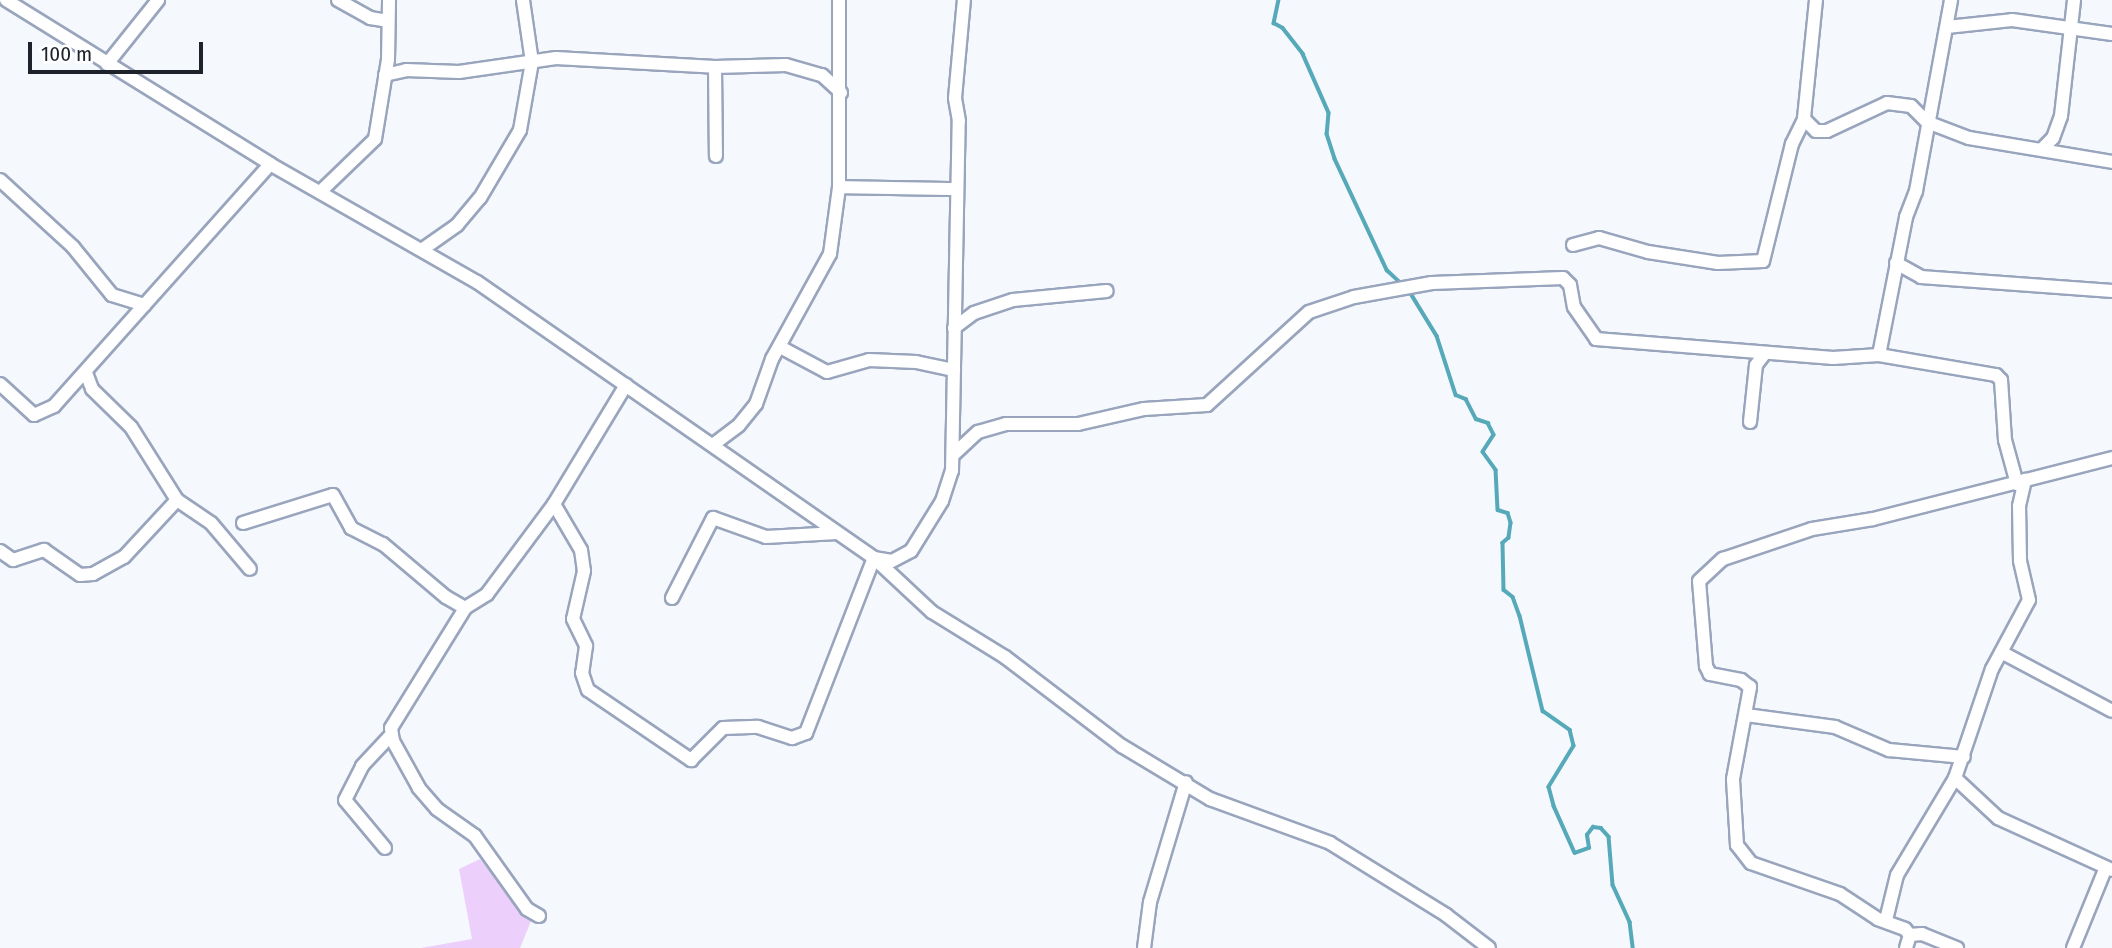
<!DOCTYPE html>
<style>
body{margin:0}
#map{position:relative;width:2112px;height:948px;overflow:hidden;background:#f5f8fd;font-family:"Fira Sans Condensed",sans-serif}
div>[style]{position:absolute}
.green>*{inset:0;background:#edcffc}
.stream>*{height:3.5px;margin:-1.75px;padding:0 1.75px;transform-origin:1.75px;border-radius:1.75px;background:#55a9b9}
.roads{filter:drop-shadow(2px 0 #99a5bd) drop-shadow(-2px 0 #99a5bd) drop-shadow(0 2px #99a5bd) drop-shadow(0 -2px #99a5bd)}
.minor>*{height:12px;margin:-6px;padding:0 6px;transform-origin:6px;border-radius:6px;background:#fff}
span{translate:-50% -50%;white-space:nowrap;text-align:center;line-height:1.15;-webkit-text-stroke:5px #fff;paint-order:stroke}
.scale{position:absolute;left:28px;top:42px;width:175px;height:32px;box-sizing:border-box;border:4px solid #1d222b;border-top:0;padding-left:9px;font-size:21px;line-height:24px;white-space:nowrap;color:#1d222b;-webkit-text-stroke:5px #fff;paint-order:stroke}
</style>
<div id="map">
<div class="green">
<div style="clip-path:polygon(480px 859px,531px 921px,520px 948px,421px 948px,472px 939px,459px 869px)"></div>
</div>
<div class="stream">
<div style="left:1279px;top:0;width:24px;rotate:102deg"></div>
<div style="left:1274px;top:23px;width:10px;rotate:29deg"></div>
<div style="left:1283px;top:28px;width:33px;rotate:52deg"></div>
<div style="left:1303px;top:54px;width:64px;rotate:66.2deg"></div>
<div style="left:1329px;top:113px;width:21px;rotate:95deg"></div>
<div style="left:1327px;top:134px;width:26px;rotate:72deg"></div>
<div style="left:1335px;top:159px;width:123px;rotate:64.9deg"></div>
<div style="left:1387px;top:270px;width:21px;rotate:43deg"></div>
<div style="left:1410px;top:292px;width:52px;rotate:58.5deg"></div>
<div style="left:1437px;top:336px;width:62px;rotate:72.1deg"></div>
<div style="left:1456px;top:395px;width:11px;rotate:22deg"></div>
<div style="left:1466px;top:399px;width:22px;rotate:63deg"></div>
<div style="left:1476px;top:419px;width:13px;rotate:18deg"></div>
<div style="left:1488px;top:423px;width:13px;rotate:63deg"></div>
<div style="left:1494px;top:435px;width:20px;rotate:123deg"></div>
<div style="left:1483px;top:452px;width:22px;rotate:54deg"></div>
<div style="left:1496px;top:470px;width:40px;rotate:87.1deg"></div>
<div style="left:1498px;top:510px;width:10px;rotate:17deg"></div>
<div style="left:1508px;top:513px;width:10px;rotate:73deg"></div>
<div style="left:1511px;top:523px;width:15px;rotate:98deg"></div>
<div style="left:1509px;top:538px;width:8px;rotate:140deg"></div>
<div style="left:1503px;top:543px;width:47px;rotate:88.8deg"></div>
<div style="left:1504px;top:590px;width:11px;rotate:38deg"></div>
<div style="left:1513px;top:597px;width:20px;rotate:70deg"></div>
<div style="left:1520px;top:616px;width:98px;rotate:76.4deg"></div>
<div style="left:1543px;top:711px;width:33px;rotate:35deg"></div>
<div style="left:1570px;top:730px;width:16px;rotate:76deg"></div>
<div style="left:1574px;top:746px;width:48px;rotate:121.4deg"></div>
<div style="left:1549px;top:787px;width:20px;rotate:75deg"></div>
<div style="left:1554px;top:806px;width:51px;rotate:65.9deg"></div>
<div style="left:1575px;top:853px;width:15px;rotate:-20deg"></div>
<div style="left:1589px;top:848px;width:13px;rotate:-99deg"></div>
<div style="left:1587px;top:835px;width:10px;rotate:-53deg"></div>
<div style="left:1593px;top:827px;width:8px;rotate:7deg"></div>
<div style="left:1601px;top:828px;width:12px;rotate:48deg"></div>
<div style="left:1609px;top:837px;width:48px;rotate:85.2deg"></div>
<div style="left:1613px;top:885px;width:41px;rotate:65.3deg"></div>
<div style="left:1630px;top:922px;width:26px;rotate:83deg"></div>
</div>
<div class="roads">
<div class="minor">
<div style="left:6px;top:0;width:311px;rotate:31.8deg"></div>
<div style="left:270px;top:164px;width:238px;rotate:29.7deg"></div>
<div style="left:477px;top:282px;width:484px;rotate:34.8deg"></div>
<div style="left:874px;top:558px;width:79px;rotate:43deg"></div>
<div style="left:932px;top:612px;width:86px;rotate:31.7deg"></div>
<div style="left:1005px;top:657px;width:147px;rotate:37.3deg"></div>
<div style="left:1122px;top:746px;width:103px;rotate:31.1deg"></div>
<div style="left:1210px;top:799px;width:128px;rotate:20.1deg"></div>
<div style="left:1330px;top:843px;width:137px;rotate:31.8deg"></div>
<div style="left:1446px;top:915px;width:54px;rotate:37.5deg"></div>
<div style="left:338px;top:0;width:37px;rotate:29deg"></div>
<div style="left:370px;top:18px;width:18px;rotate:9deg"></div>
<div style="left:1816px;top:0;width:120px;rotate:95.8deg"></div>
<div style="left:1804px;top:119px;width:17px;rotate:45deg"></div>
<div style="left:1816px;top:131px;width:11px"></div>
<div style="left:1827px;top:131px;width:66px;rotate:-25deg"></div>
<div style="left:1887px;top:103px;width:24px;rotate:7deg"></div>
<div style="left:1911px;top:106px;width:23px;rotate:45deg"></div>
<div style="left:1927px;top:122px;width:45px;rotate:20.9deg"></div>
<div style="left:1969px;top:138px;width:145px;rotate:9.5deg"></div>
<div style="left:1947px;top:27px;width:65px;rotate:-6.1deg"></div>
<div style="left:2012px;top:20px;width:101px;rotate:8deg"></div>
<div style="left:107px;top:64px;width:82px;rotate:-51.4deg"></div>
<div style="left:715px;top:67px;width:89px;rotate:89.4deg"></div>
<div style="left:385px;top:75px;width:22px;rotate:-13deg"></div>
<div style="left:406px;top:70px;width:53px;rotate:2.2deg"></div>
<div style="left:459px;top:72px;width:98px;rotate:-8.2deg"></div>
<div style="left:556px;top:58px;width:159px;rotate:3.2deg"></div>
<div style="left:715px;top:67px;width:71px;rotate:-1.6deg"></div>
<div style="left:786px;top:65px;width:37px;rotate:16deg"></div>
<div style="left:822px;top:75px;width:26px;rotate:43deg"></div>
<div style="left:2043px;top:148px;width:14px;rotate:-45deg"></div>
<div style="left:2053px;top:138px;width:23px;rotate:-70deg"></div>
<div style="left:2061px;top:116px;width:117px;rotate:-83.6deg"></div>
<div style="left:0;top:180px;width:99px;rotate:42.5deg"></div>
<div style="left:73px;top:247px;width:62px;rotate:50.9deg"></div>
<div style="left:112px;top:295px;width:34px;rotate:17deg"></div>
<div style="left:839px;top:187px;width:118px;rotate:1deg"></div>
<div style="left:320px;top:192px;width:76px;rotate:-43.9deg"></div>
<div style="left:375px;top:139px;width:80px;rotate:-80.7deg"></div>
<div style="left:388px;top:60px;width:60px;rotate:-89deg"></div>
<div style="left:1573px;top:245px;width:27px;rotate:-15deg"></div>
<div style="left:1599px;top:238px;width:51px;rotate:15.9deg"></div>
<div style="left:1648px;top:252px;width:71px;rotate:8.9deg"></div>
<div style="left:1718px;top:263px;width:45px;rotate:-2.5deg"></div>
<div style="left:1763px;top:261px;width:121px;rotate:-76.1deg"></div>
<div style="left:1792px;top:144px;width:28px;rotate:-64deg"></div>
<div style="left:423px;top:249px;width:42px;rotate:-35.2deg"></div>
<div style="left:457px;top:225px;width:35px;rotate:-50deg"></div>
<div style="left:480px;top:198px;width:79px;rotate:-59.5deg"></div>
<div style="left:520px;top:130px;width:69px;rotate:-80deg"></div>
<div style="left:532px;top:62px;width:63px;rotate:-98.3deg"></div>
<div style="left:1896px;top:263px;width:29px;rotate:29deg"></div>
<div style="left:1921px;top:277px;width:192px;rotate:4.2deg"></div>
<div style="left:954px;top:328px;width:25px;rotate:-37deg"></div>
<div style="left:974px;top:313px;width:41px;rotate:-18.4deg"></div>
<div style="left:1013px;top:300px;width:94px;rotate:-5.5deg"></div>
<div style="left:782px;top:348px;width:51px;rotate:28.1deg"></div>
<div style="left:827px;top:372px;width:44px;rotate:-15.9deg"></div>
<div style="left:869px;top:360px;width:47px;rotate:2.4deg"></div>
<div style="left:916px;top:362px;width:39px;rotate:12deg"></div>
<div style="left:1879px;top:355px;width:119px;rotate:9.7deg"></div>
<div style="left:1996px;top:375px;width:7px;rotate:45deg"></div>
<div style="left:2001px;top:380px;width:60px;rotate:86.2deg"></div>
<div style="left:2005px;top:440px;width:46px;rotate:74.7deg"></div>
<div style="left:86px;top:373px;width:17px;rotate:69deg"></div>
<div style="left:92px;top:389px;width:54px;rotate:44.3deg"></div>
<div style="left:131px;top:427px;width:86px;rotate:57.8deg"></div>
<div style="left:177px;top:500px;width:41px;rotate:34.1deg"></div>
<div style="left:211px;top:523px;width:60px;rotate:49.7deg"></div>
<div style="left:0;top:384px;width:46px;rotate:42.4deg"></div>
<div style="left:34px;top:415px;width:22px;rotate:-24deg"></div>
<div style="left:54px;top:406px;width:324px;rotate:-48.2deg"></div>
<div style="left:1750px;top:422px;width:57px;rotate:-84deg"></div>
<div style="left:1756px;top:365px;width:15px;rotate:-53deg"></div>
<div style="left:714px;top:444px;width:31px;rotate:-37deg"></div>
<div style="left:739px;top:425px;width:27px;rotate:-51deg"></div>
<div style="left:756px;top:404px;width:48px;rotate:-70.4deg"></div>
<div style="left:772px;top:359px;width:120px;rotate:-61.1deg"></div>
<div style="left:830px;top:254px;width:68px;rotate:-82.3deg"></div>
<div style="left:839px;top:187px;width:187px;rotate:-90deg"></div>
<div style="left:953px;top:455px;width:34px;rotate:-43deg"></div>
<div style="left:978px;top:432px;width:29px;rotate:-16deg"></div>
<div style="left:1006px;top:424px;width:72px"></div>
<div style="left:1078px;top:424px;width:68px;rotate:-12.8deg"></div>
<div style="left:1144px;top:409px;width:63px;rotate:-3.6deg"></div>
<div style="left:1207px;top:405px;width:138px;rotate:-42.4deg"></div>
<div style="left:1309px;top:312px;width:47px;rotate:-18.4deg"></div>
<div style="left:1354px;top:297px;width:79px;rotate:-10.2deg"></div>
<div style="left:1432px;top:283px;width:131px;rotate:-2.2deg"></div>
<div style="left:1563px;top:278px;width:10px;rotate:45deg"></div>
<div style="left:1570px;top:285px;width:22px;rotate:80deg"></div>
<div style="left:1574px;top:307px;width:39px;rotate:55deg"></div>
<div style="left:1596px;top:339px;width:238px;rotate:4.6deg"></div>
<div style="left:1833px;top:358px;width:46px;rotate:-3.7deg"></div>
<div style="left:1879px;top:355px;width:141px;rotate:-78.9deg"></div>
<div style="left:1906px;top:217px;width:28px;rotate:-69deg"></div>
<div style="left:1916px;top:191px;width:194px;rotate:-79.6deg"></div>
<div style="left:554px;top:504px;width:53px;rotate:59.6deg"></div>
<div style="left:581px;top:550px;width:21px;rotate:82deg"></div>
<div style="left:584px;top:571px;width:49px;rotate:102.9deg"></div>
<div style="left:573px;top:619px;width:30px;rotate:64deg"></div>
<div style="left:586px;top:646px;width:27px;rotate:98deg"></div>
<div style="left:582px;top:673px;width:18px;rotate:71deg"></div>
<div style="left:588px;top:690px;width:125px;rotate:34.2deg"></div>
<div style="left:691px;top:760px;width:45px;rotate:-45deg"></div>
<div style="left:723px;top:728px;width:35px;rotate:-2deg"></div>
<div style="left:758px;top:727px;width:36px;rotate:18deg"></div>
<div style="left:792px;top:738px;width:15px;rotate:-20deg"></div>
<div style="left:806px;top:733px;width:188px;rotate:-68.8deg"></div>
<div style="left:874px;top:558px;width:18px;rotate:9deg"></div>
<div style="left:892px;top:561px;width:21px;rotate:-28deg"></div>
<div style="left:911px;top:551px;width:59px;rotate:-58.2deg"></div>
<div style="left:942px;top:501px;width:32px;rotate:-72deg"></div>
<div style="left:952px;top:471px;width:350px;rotate:-88.9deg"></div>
<div style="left:959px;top:121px;width:23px;rotate:-100deg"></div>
<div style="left:955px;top:98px;width:98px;rotate:-84.8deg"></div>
<div style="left:243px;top:523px;width:94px;rotate:-17.3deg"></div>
<div style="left:333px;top:495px;width:38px;rotate:61deg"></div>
<div style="left:351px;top:528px;width:36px;rotate:27deg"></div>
<div style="left:383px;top:544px;width:82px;rotate:40.1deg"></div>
<div style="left:446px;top:597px;width:22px;rotate:30deg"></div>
<div style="left:0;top:551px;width:16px;rotate:35deg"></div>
<div style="left:13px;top:560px;width:33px;rotate:-18deg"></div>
<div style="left:44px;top:550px;width:44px;rotate:34.8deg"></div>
<div style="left:80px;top:575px;width:13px;rotate:-4deg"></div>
<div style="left:93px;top:574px;width:35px;rotate:-29deg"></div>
<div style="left:124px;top:557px;width:78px;rotate:-47.1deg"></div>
<div style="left:672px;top:598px;width:90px;rotate:-62.9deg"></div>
<div style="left:713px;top:518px;width:56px;rotate:19.7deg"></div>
<div style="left:766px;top:537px;width:71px;rotate:-3.2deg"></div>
<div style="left:2003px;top:653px;width:123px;rotate:28deg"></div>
<div style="left:1746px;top:715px;width:90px;rotate:7.7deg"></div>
<div style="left:1835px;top:727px;width:59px;rotate:23.1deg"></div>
<div style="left:1889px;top:750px;width:75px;rotate:5.3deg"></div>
<div style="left:1955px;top:778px;width:59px;rotate:42.9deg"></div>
<div style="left:1998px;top:818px;width:125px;rotate:24.5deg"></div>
<div style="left:385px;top:848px;width:62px;rotate:-129.8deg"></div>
<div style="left:345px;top:800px;width:38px;rotate:-63deg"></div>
<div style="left:362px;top:766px;width:42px;rotate:-46.9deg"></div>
<div style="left:539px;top:916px;width:14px;rotate:-150deg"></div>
<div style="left:527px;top:909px;width:90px;rotate:-125.5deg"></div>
<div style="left:475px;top:836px;width:47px;rotate:-144.6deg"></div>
<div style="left:437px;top:809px;width:28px;rotate:-131deg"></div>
<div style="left:419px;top:788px;width:54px;rotate:-119deg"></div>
<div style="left:393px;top:741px;width:13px;rotate:-99deg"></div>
<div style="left:391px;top:728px;width:141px;rotate:-58.3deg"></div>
<div style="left:465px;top:608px;width:26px;rotate:-32deg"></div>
<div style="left:487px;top:594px;width:112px;rotate:-53.3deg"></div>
<div style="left:554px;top:504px;width:139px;rotate:-58.8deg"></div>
<div style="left:1886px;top:920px;width:46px;rotate:-76.3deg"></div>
<div style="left:1897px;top:875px;width:113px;rotate:-59.1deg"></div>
<div style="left:1955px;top:778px;width:115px;rotate:-71.3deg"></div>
<div style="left:1992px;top:669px;width:78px;rotate:-61.8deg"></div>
<div style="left:2029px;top:600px;width:40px;rotate:-103deg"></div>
<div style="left:2020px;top:561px;width:55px;rotate:-91deg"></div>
<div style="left:2019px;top:506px;width:27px;rotate:-77deg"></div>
<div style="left:1910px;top:935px;width:12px;rotate:-5deg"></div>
<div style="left:1922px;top:934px;width:38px;rotate:22deg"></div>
<div style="left:1144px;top:948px;width:46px;rotate:-82.6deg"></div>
<div style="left:1150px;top:902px;width:125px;rotate:-73.3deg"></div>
<div style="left:1906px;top:948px;width:14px;rotate:-73deg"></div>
<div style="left:1910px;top:935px;width:8px;rotate:-130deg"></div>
<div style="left:1905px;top:929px;width:29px;rotate:-160deg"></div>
<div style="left:1878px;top:919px;width:45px;rotate:-146.7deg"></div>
<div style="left:1840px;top:894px;width:94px;rotate:-160.8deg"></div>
<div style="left:1751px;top:863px;width:23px;rotate:-128deg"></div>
<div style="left:1737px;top:845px;width:66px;rotate:-93.5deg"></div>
<div style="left:1733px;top:779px;width:94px;rotate:-79.5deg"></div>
<div style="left:1750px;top:687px;width:11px;rotate:-142deg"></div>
<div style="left:1741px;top:680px;width:32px;rotate:-169deg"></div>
<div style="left:1710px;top:674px;width:9px;rotate:-117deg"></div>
<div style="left:1706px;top:666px;width:85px;rotate:-94.7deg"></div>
<div style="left:1699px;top:581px;width:33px;rotate:-43deg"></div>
<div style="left:1723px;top:559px;width:94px;rotate:-18.6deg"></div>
<div style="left:1812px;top:529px;width:62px;rotate:-9.3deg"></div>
<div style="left:1873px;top:519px;width:247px;rotate:-14.3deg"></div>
<div style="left:2073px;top:948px;width:87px;rotate:-67.8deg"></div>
</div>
</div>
<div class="scale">100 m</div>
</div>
